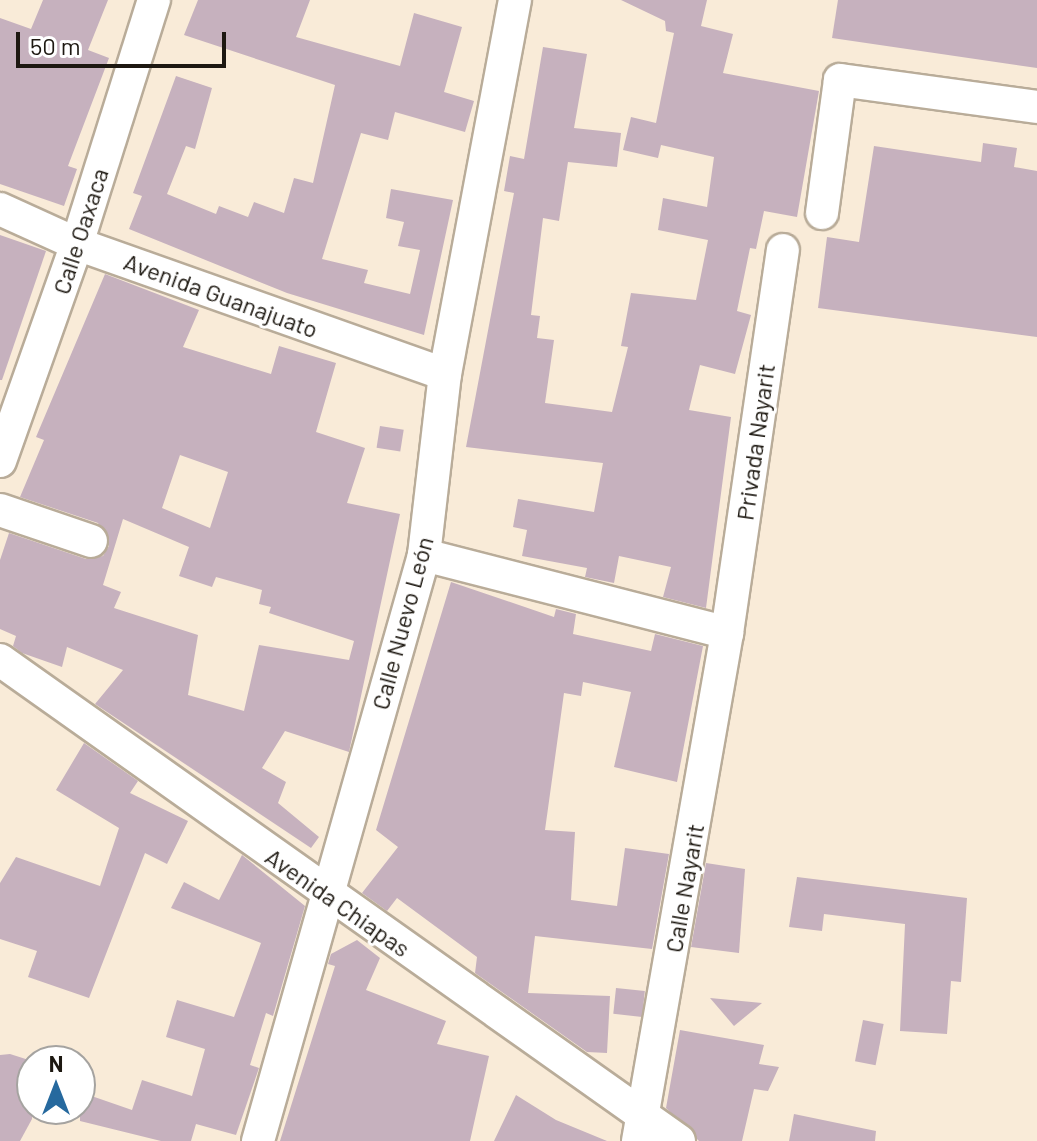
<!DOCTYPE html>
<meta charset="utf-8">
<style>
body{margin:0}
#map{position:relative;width:1037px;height:1141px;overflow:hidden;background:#f9ebd8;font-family:Barlow,sans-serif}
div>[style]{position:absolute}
.building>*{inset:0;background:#c6b1be;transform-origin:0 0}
.roads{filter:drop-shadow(2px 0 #b9ac99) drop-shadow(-2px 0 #b9ac99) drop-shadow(0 2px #b9ac99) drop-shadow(0 -2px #b9ac99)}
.minor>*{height:32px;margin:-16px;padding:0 16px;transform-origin:16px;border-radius:16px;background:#fff}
span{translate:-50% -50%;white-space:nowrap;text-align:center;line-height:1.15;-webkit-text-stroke:6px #fff;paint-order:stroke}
.street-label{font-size:24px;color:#1d1811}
.north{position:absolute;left:16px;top:1045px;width:80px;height:80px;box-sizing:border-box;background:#fff;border:2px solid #a5a3a0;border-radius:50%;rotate:0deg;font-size:22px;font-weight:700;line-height:32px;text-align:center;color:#1d1811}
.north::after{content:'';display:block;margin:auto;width:28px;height:36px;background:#26699e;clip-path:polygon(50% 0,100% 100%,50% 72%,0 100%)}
.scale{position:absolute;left:16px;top:32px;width:210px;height:36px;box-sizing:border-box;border:4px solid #1d1811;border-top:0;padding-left:10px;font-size:24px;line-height:28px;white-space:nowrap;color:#1d1811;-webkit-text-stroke:6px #fff;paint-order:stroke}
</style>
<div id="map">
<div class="building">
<div style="clip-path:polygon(43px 0,108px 0,88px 50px,109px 58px,68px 166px,77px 169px,64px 206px,0 184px,0 18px,31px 29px)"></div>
<div style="clip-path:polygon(198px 0,310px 0,296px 37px,400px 66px,414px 13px,462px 27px,444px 92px,474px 101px,465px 132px,395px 112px,388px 140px,361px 133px,322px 259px,368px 270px,364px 283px,410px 294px,420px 250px,398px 246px,404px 222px,386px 218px,391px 189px,453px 200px,424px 335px,287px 293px,129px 229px,142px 196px,133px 193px,176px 76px,212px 88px,195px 149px,186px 146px,167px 194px,216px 214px,219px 206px,248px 217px,254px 202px,284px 213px,294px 178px,313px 183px,335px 85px,184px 35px)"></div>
<div style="clip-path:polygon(621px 0,707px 0,701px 26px,733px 34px,723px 73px,819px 91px,797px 217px,764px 211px,756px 249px,750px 248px,737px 311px,751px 315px,735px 374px,700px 365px,689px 410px,731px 417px,706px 608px,663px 597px,671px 567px,619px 556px,614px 583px,585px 577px,587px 568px,522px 556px,527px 530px,513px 527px,518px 499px,594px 512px,603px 463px,466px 447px,514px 193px,504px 191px,510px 156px,524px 159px,543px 47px,587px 54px,574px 128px,621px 133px,617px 167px,568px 162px,559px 221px,543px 218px,531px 315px,540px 316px,537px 338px,554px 340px,545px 403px,612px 412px,628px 347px,621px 346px,631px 293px,696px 300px,708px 240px,658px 230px,663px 198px,707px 207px,714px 157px,661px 145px,658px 158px,623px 150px,631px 117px,656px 123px,674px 33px,666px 31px,665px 21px)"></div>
<div style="clip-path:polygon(838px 0,1037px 0,1037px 68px,832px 38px)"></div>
<div style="clip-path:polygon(983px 143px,1017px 148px,1014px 167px,1037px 171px,1037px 337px,818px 308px,827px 237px,859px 242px,874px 146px,981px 162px)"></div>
<div style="clip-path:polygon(0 235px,46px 251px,2px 380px,0 380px)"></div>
<div style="clip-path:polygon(evenodd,105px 274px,199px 310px,183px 347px,271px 374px,279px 346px,336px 363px,316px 432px,365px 448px,347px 503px,400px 514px,349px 752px,285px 731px,262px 768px,286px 782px,278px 803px,319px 837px,311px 848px,95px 704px,123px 670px,67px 647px,62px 667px,22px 653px,13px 646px,16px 636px,0 629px,0 560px,9px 533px,86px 559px,103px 556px,109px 546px,98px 523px,20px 497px,44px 440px,36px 437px,105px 274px,180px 455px,228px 472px,210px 528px,162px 508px,180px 455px,105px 274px,123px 519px,189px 547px,179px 576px,212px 587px,216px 577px,262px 590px,259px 604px,271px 607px,269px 613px,354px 641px,349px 660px,259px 645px,244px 711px,188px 695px,198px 635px,114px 608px,121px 592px,103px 585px,123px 519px)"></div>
<div style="left:380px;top:426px;width:24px;height:22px;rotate:9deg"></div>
<div style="clip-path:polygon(451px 582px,554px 617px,556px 609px,576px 614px,573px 634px,651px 651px,655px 634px,703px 646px,677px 782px,614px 767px,631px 692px,583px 682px,581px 696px,564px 693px,545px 830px,575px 832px,571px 900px,617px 906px,625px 848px,669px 854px,652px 949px,535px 936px,528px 993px,610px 996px,607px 1053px,587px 1052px,475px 973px,477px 957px,397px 898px,387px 911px,362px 893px,398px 847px,376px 830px)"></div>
<div style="clip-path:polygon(84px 743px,138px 781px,130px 793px,188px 821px,167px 864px,145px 853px,89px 998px,28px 977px,37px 951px,0 939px,0 883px,16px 857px,100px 886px,119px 828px,56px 790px)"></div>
<div style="clip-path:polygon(242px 855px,305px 906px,273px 1016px,266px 1013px,250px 1065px,259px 1068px,236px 1135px,196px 1124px,191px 1141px,161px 1141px,80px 1121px,80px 1092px,132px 1110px,142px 1080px,192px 1096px,205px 1049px,166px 1037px,177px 1000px,234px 1017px,261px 943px,171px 908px,184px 882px,219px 900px)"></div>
<div style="clip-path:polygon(706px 863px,745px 869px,739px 953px,691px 947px)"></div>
<div style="clip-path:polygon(797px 877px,967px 898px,961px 982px,951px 981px,947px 1034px,900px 1031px,905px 924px,824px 914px,822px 931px,789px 927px)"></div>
<div style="clip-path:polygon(357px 940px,380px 958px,366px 990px,446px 1021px,437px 1044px,489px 1056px,470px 1141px,280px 1141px,335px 966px,328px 964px,331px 954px)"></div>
<div style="left:616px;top:988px;width:29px;height:26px;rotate:6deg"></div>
<div style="clip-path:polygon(710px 998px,762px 1003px,734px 1026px)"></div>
<div style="left:863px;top:1020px;width:21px;height:42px;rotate:11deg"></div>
<div style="clip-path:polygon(680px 1030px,764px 1045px,759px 1064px,779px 1067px,768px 1091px,754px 1089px,742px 1141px,699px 1141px,666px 1108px)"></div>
<div style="clip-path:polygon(10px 1054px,32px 1061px,32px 1119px,20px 1141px,0 1141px,0 1055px)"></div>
<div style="clip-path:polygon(516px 1095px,556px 1120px,607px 1141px,494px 1141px)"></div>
<div style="clip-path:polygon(794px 1114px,876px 1131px,875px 1141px,789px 1141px)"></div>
</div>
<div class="roads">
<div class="minor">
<div style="left:0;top:209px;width:85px;rotate:24.4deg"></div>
<div style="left:77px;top:244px;width:390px;rotate:19.5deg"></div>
<div style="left:822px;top:213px;width:134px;rotate:-82.3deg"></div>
<div style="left:840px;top:80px;width:199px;rotate:7.8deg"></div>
<div style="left:0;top:461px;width:230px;rotate:-70.5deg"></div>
<div style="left:77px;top:244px;width:256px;rotate:-72.5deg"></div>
<div style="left:0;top:510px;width:96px;rotate:18.8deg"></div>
<div style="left:424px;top:555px;width:313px;rotate:14.4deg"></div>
<div style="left:0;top:660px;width:832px;rotate:35.31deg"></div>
<div style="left:258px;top:1141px;width:609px;rotate:-74.18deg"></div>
<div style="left:424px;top:555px;width:182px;rotate:-83.4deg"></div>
<div style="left:445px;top:374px;width:380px;rotate:-79.4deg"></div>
<div style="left:638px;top:1141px;width:516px;rotate:-80.06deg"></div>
<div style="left:727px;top:633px;width:387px;rotate:-81.7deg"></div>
</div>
</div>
<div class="street-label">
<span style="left:80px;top:231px;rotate:-72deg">Calle Oaxaca</span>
<span style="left:221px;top:295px;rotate:20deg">Avenida Guanajuato</span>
<span style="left:755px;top:442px;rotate:-82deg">Privada Nayarit</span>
<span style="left:402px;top:623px;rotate:-75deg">Calle Nuevo León</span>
<span style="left:684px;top:888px;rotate:-80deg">Calle Nayarit</span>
<span style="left:338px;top:902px;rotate:35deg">Avenida Chiapas</span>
</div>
<div class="north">N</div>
<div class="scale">50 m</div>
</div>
